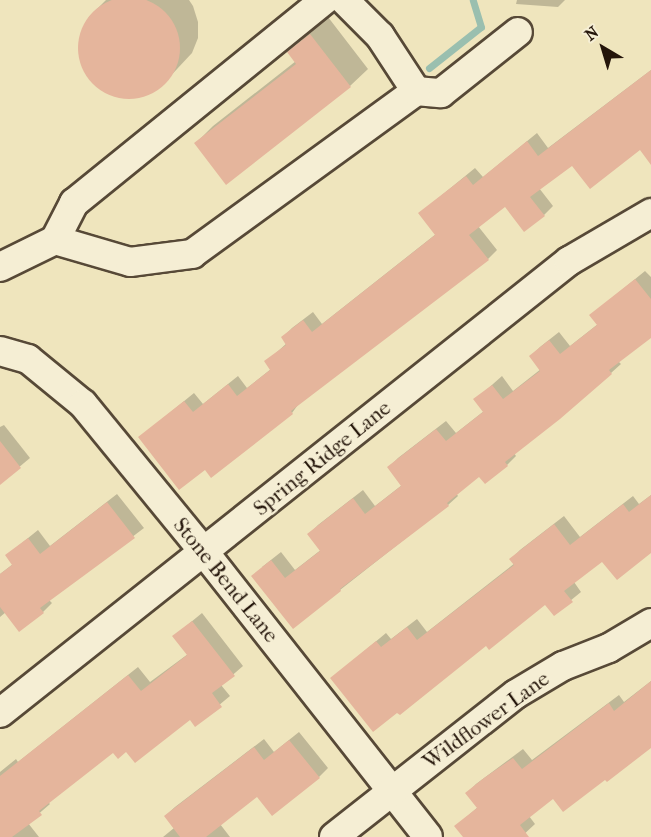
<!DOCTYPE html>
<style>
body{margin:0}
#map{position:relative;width:651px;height:837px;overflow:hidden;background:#efe5bd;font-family:"IM FELL French Canon",serif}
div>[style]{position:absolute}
.shadow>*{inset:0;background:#0003}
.stream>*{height:7px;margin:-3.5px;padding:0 3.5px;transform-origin:3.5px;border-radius:3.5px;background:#9abfaf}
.building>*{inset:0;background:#e5b59c}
.round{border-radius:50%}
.roads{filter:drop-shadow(2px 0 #574937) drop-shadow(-2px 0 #574937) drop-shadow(0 2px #574937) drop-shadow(0 -2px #574937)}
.minor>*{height:28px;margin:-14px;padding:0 14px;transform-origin:14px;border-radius:14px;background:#f5eed4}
span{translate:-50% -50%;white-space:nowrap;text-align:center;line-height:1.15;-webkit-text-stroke:4.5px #f5eed4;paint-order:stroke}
.street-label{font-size:21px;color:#24150a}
.north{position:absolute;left:573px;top:18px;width:60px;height:60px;-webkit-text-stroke:4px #f5eed4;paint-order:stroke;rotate:322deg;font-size:16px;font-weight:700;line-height:24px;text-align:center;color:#24150a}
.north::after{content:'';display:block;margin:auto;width:21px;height:27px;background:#24150a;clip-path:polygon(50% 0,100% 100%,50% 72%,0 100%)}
</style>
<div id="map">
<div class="shadow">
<div style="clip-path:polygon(106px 0,189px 0,193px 6px,198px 22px,198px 38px,192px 53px,163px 84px,149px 94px,134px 97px,117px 96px,102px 90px,90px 79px,82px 65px,79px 49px,81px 33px,89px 17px)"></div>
<div style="clip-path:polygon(517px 0,565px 0,558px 7px,516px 4px)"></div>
<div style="clip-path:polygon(328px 17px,368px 69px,350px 86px,227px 183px,196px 143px,213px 126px,296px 61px,289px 52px)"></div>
<div style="clip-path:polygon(651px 70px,651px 151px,640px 148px,572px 164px,539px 188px,553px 206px,544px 215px,505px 205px,478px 226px,497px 250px,488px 259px,300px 402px,292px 413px,205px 468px,140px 437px,194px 393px,203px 404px,238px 376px,247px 388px,271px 369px,266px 362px,287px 343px,283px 337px,292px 328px,313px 312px,322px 324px,436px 234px,420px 213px,475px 168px,483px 177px,537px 133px,548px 148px)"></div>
<div style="clip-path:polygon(645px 271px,651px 277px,651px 336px,618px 361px,621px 364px,611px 373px,514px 453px,516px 456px,507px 465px,479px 475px,456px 493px,458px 496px,448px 505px,293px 627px,262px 567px,281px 552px,295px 570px,322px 549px,309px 534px,318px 525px,363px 490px,375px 506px,402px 485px,389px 467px,398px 458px,446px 421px,456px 433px,484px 411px,475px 400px,502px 376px,513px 391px,541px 369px,531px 356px,540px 347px,559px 332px,570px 346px,598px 324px,591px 315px)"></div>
<div style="clip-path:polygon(4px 425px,30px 458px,0 483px,0 427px)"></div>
<div style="clip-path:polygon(117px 494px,144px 528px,49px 600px,52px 603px,43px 612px,6px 612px,0 617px,0 574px,13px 564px,7px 555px,38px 530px,50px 546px)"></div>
<div style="clip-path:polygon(651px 495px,651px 551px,603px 559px,574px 582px,581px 592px,554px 614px,546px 603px,486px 644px,332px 678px,386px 633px,391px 639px,417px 619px,427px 632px,515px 563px,511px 559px,520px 550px,564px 516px,580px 537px,633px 496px,639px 504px)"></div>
<div style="clip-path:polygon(202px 613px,243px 666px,221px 685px,230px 696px,195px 725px,190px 718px,126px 750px,113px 751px,48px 802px,50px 804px,28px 823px,39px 837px,0 837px,0 772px,16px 759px,18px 762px,138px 667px,150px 682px,188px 654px,174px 636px)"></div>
<div style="clip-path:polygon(651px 681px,651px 746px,553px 797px,529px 816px,535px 824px,521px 837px,465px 837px,456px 826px,478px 807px,467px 793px,476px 784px,523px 749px,532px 760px,619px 695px,624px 702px)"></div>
<div style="clip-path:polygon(299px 732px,328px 768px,319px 777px,257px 795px,220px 824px,230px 837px,163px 837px,174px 828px,165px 816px,175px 807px,264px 739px,274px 752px)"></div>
</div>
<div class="stream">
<div style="left:429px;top:68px;width:66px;rotate:-38.3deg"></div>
<div style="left:481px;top:27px;width:28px;rotate:-107deg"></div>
</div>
<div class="building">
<div class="round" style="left:78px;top:-3px;width:102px;height:102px"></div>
<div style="clip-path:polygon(310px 34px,351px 87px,226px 185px,194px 143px,296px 64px,287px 52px)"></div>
<div style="clip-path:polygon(651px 70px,651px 165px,640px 150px,590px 189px,572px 166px,530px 197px,545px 216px,524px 232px,505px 207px,469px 235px,489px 260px,291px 411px,293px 414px,211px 478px,205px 470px,179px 490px,138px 437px,184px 401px,193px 412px,228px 384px,237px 396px,270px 370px,264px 361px,286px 345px,281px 337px,303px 320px,312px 332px,435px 235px,418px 213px,466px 176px,473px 185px,527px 141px,538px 156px)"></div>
<div style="clip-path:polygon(635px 279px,651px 299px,651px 338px,609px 370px,612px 374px,560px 419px,505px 462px,508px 466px,485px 484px,479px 477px,447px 503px,449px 506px,340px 589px,341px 591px,293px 629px,251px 576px,271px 560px,285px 578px,320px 551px,307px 534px,353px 498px,365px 514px,401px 486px,387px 467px,436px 429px,446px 441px,483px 412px,473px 399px,492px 385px,503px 399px,540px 371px,529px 356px,549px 340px,560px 354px,597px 325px,589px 315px)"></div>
<div style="clip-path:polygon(0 441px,21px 468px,0 485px)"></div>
<div style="clip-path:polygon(651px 495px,651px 553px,617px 580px,602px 562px,564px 591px,573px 602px,554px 616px,545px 605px,489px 650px,486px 646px,400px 715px,397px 713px,373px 732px,330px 678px,376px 641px,381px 647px,407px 627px,417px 640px,514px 565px,509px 559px,554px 524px,570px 545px,623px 504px,629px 512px)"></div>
<div style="clip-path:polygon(107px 502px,135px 538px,40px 608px,44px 613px,19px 632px,0 607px,0 574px,12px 565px,5px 555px,28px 538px,40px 554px)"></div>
<div style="clip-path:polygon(192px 621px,235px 676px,212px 693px,222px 707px,195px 727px,190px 720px,135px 763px,126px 752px,118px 759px,113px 753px,39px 811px,42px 815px,12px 837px,0 837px,0 776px,128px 675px,141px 691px,187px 655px,172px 636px)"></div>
<div style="clip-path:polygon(651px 681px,651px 748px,607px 782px,605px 780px,563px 812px,553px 799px,520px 825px,529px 837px,463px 837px,454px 826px,477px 808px,465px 793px,484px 778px,513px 758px,522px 769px,609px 703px,614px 711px)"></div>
<div style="clip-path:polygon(289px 740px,320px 778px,272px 816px,257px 797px,206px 837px,180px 837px,164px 816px,254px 747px,264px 760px)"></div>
</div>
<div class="roads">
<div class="minor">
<div style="left:416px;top:91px;width:25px;rotate:5deg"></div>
<div style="left:441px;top:93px;width:98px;rotate:-38.4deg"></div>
<div style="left:55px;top:240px;width:78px;rotate:16.3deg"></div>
<div style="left:130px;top:262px;width:63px;rotate:-7.4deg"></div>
<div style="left:192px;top:254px;width:277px;rotate:-36deg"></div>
<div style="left:416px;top:91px;width:66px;rotate:-123.2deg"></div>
<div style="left:380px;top:36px;width:51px;rotate:-135deg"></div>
<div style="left:0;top:267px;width:61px;rotate:-26.1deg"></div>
<div style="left:55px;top:240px;width:42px;rotate:-62.8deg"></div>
<div style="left:74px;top:203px;width:323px;rotate:-39deg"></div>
<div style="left:0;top:351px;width:29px;rotate:16deg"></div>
<div style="left:28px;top:359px;width:71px;rotate:39.3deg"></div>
<div style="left:83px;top:404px;width:191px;rotate:50.7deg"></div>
<div style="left:204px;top:552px;width:362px;rotate:51.8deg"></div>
<div style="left:0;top:713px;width:727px;rotate:-38.46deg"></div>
<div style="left:569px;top:261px;width:95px;rotate:-30.3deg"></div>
<div style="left:334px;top:837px;width:231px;rotate:-38.2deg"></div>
<div style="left:516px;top:694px;width:55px;rotate:-30.8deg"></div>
<div style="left:563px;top:666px;width:49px;rotate:-21.4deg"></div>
<div style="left:609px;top:648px;width:49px;rotate:-30.8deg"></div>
</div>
</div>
<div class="street-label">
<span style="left:322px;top:458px;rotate:-39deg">Spring Ridge Lane</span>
<span style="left:226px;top:580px;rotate:51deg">Stone Bend Lane</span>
<span style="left:486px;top:720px;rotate:-36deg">Wildflower Lane</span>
</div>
<div class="north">N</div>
</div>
